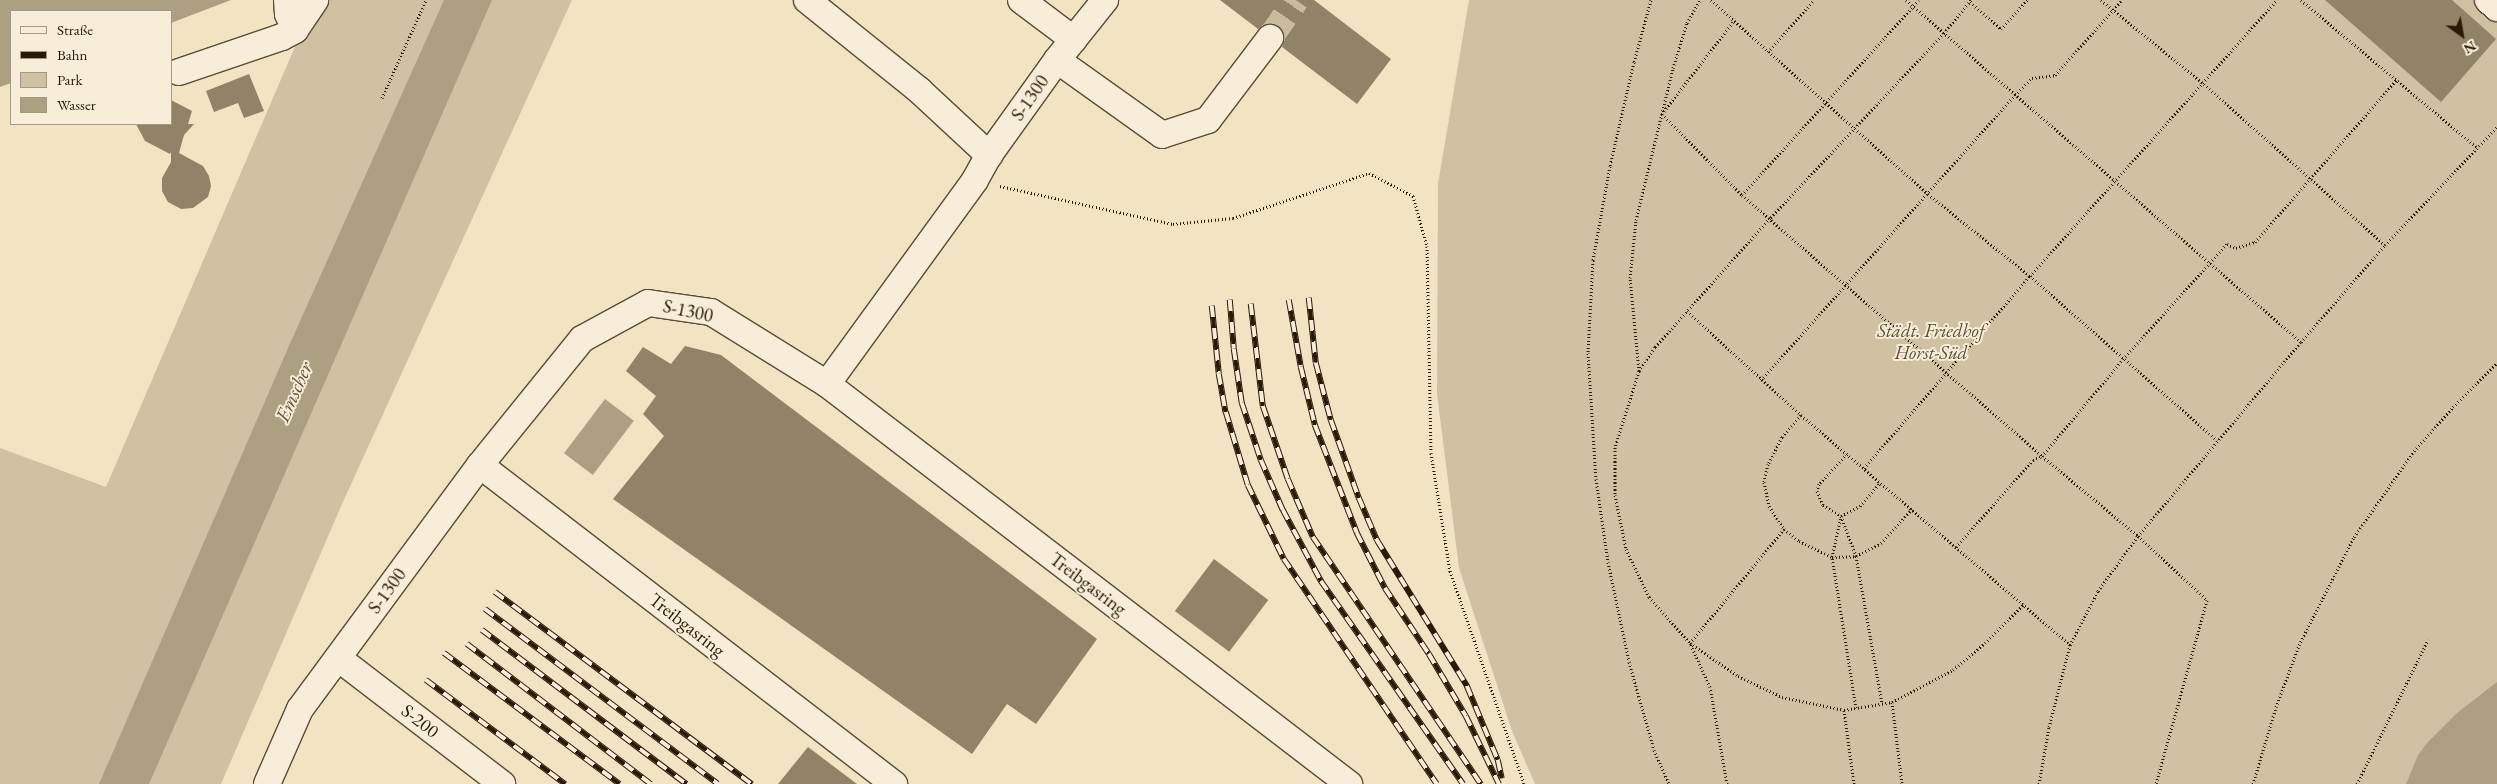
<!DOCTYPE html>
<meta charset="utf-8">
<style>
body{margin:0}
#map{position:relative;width:2497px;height:784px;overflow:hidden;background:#f2e3c3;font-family:"EB Garamond",serif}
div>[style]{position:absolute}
.green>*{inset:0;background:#d0c1a3}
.water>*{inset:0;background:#ad9f82;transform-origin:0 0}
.building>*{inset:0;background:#918368;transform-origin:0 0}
.minor-tunnel>*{height:26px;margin-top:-13px;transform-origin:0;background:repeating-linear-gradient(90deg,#cabb9d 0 26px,transparent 0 39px)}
.path>*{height:3px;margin-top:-1.5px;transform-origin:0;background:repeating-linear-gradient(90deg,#281a05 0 1px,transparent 0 3.5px)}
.roads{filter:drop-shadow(1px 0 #5a4c34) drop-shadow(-1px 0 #5a4c34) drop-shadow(0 1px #5a4c34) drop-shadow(0 -1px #5a4c34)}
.minor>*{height:26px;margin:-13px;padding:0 13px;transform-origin:13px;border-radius:13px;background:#f7edd8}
.rail>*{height:5.5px;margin-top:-2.75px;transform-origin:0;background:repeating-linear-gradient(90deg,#f7edd8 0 11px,#281a05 0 22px);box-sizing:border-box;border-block:1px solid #281a05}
span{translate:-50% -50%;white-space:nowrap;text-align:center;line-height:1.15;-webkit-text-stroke:4px #f7edd8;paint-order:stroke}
.street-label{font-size:19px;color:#281a05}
.park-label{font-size:19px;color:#5a4c34;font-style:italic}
.water-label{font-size:20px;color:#5d4f37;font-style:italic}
.legend{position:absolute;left:10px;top:10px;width:162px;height:115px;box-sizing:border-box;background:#f7edd8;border:1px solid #a49984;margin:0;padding:6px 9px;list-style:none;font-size:15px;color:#281a05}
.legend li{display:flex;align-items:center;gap:10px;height:25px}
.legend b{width:25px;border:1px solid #a49984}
.north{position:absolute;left:2437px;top:10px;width:50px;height:50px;-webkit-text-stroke:4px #f7edd8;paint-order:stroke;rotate:148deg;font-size:14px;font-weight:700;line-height:20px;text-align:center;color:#281a05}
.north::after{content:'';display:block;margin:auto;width:18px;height:22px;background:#281a05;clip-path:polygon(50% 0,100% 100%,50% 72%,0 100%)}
</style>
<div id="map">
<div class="green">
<div style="clip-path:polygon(315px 0,572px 0,342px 504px,221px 784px,0 784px,0 448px,106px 487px)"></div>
<div style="clip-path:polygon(1469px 0,2497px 0,2497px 784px,1535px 784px,1512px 731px,1459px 568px,1437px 394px,1438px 184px)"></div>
</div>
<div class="water">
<div style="clip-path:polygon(0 0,231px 0,171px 23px,171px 11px,11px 11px,11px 83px,0 87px)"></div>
<div style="clip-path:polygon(444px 0,492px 0,149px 784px,99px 784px,292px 339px)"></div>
<div style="left:605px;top:399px;width:36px;height:68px;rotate:37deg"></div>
<div style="clip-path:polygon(2497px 682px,2497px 784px,2406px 784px,2418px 755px,2427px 743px,2457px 713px)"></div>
</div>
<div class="building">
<div style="clip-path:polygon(1220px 0,1314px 0,1391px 59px,1357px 104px,1282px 47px,1285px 39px,1284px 32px,1279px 26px,1271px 23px,1264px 24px,1258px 29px)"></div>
<div style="clip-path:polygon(2325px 0,2452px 0,2496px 39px,2441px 102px)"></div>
<div style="clip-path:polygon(249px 74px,264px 111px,244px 118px,238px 103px,214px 112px,206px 91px)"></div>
<div style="clip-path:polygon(171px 100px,192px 111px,188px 124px,194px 124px,184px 135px,179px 153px,203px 166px,209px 176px,211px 186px,208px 197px,193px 208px,181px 209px,168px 202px,162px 191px,162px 178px,171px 162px,171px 152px,170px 154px,145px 141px,136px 124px,171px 124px)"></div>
<div style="clip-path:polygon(685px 346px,721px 355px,1097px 639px,1036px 724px,1007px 704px,972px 754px,613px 499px,664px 436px,643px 414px,656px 396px,626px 371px,643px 347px,671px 364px)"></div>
<div style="left:1214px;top:559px;width:68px;height:65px;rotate:37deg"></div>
<div style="clip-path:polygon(808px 747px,857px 784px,778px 784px)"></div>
</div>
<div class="minor-tunnel">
<div style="left:1270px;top:38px;width:46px;rotate:-55.6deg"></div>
</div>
<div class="path">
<div style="left:1651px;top:0;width:64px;rotate:105.3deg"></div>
<div style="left:1634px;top:62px;width:107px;rotate:103deg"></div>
<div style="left:1610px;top:166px;width:96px;rotate:100.3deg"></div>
<div style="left:1593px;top:260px;width:93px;rotate:93.1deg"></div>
<div style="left:1588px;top:353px;width:126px;rotate:86.4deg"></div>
<div style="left:1596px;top:479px;width:84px;rotate:81.8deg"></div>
<div style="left:1608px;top:562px;width:102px;rotate:78.1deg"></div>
<div style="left:1629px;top:662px;width:91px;rotate:74.1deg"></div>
<div style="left:1654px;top:750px;width:37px;rotate:66deg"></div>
<div style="left:1711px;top:0;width:291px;rotate:41.8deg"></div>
<div style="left:1928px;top:194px;width:131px;rotate:38.8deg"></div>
<div style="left:2030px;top:276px;width:249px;rotate:41.3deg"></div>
<div style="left:1906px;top:0;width:522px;rotate:40.89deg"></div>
<div style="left:1971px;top:0;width:43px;rotate:129.3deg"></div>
<div style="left:1944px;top:33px;width:254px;rotate:133.2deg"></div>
<div style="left:1770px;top:218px;width:173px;rotate:131.7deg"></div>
<div style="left:1655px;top:347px;width:29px;rotate:124deg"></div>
<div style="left:1639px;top:371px;width:80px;rotate:107.5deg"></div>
<div style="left:1615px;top:447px;width:48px;rotate:90deg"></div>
<div style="left:1615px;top:495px;width:55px;rotate:78.5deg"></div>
<div style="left:1626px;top:549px;width:53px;rotate:64.4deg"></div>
<div style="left:1649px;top:597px;width:62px;rotate:48.3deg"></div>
<div style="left:1690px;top:643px;width:58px;rotate:34.5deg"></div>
<div style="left:1738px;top:676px;width:49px;rotate:25.5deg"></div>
<div style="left:1782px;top:697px;width:63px;rotate:11.8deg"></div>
<div style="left:1844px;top:710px;width:49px;rotate:-9.5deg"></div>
<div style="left:1892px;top:702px;width:69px;rotate:-27.7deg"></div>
<div style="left:1953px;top:670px;width:42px;rotate:-40.2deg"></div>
<div style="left:1985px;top:643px;width:55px;rotate:-45deg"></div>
<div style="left:2101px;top:0;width:133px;rotate:39.2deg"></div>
<div style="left:2204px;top:84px;width:242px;rotate:41.7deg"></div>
<div style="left:2301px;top:0;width:229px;rotate:40deg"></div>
<div style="left:1970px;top:2px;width:41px;rotate:41.1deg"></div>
<div style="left:2001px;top:29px;width:39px;rotate:-48deg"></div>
<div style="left:1733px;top:22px;width:116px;rotate:127.7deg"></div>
<div style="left:1662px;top:114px;width:114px;rotate:45.4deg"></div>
<div style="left:1742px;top:195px;width:398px;rotate:41deg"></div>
<div style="left:2042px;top:456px;width:125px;rotate:39.8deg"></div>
<div style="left:2138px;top:536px;width:94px;rotate:42.8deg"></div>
<div style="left:2207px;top:600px;width:191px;rotate:105.5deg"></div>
<div style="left:1768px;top:52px;width:69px;rotate:-48.5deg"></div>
<div style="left:382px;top:98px;width:107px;rotate:-65.8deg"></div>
<div style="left:1000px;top:186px;width:177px;rotate:12.4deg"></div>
<div style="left:1173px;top:224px;width:60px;rotate:-5.7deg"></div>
<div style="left:1233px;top:218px;width:143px;rotate:-18.3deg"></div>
<div style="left:1369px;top:173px;width:50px;rotate:27.6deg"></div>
<div style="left:1413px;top:196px;width:52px;rotate:74.4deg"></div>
<div style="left:1427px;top:246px;width:207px;rotate:88.9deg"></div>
<div style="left:1431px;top:453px;width:120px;rotate:80.9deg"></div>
<div style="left:1450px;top:571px;width:225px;rotate:70.8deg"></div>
<div style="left:1742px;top:195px;width:263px;rotate:-47.8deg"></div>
<div style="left:1687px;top:311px;width:154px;rotate:42.4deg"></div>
<div style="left:1801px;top:415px;width:354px;rotate:40.5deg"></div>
<div style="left:1639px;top:371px;width:93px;rotate:-95.5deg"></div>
<div style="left:1630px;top:278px;width:58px;rotate:-84.1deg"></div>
<div style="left:1636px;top:220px;width:156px;rotate:-76.3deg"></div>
<div style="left:1673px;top:68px;width:47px;rotate:-72.7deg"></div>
<div style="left:1687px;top:23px;width:26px;rotate:-61deg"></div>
<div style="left:1761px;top:380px;width:382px;rotate:-48.3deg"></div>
<div style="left:2015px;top:95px;width:24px;rotate:-45deg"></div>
<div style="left:2032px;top:78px;width:23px;rotate:-7deg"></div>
<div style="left:2055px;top:75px;width:101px;rotate:-48.2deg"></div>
<div style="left:1801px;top:415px;width:29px;rotate:131deg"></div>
<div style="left:1782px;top:437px;width:30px;rotate:117deg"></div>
<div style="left:1768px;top:464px;width:18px;rotate:103deg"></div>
<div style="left:1764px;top:482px;width:25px;rotate:78deg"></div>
<div style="left:1769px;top:506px;width:27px;rotate:57deg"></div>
<div style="left:1784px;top:529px;width:19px;rotate:39deg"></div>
<div style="left:1799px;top:541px;width:37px;rotate:26deg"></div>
<div style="left:1832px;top:557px;width:24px;rotate:-2deg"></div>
<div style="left:1856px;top:556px;width:28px;rotate:-27deg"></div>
<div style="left:1881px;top:543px;width:46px;rotate:-47.6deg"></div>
<div style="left:1847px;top:454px;width:41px;rotate:133deg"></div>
<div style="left:1819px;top:484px;width:7px;rotate:106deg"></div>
<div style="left:1817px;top:491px;width:15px;rotate:67deg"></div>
<div style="left:1823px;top:505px;width:21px;rotate:31deg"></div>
<div style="left:1841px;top:516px;width:43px;rotate:69.4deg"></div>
<div style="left:1856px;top:556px;width:149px;rotate:80deg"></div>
<div style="left:1864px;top:468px;width:254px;rotate:-49.2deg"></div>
<div style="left:2030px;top:276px;width:370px;rotate:-48.2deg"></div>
<div style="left:1956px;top:547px;width:116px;rotate:-48.5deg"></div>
<div style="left:2033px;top:460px;width:10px;rotate:-24deg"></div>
<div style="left:2042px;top:456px;width:126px;rotate:-50.1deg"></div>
<div style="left:2123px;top:359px;width:155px;rotate:-47.9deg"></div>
<div style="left:2227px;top:244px;width:10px;rotate:24deg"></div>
<div style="left:2236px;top:248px;width:20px;rotate:-18deg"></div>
<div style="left:2255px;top:242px;width:216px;rotate:-48.9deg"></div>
<div style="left:1892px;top:702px;width:83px;rotate:83deg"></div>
<div style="left:1856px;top:708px;width:153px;rotate:-99deg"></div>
<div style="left:1832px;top:557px;width:42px;rotate:-77.6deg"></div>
<div style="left:1841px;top:516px;width:21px;rotate:-28deg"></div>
<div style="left:1860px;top:506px;width:30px;rotate:-49deg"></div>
<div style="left:1844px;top:710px;width:75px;rotate:82.3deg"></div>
<div style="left:1727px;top:784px;width:98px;rotate:-99.9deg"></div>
<div style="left:1710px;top:687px;width:48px;rotate:-114.4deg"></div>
<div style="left:1690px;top:643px;width:148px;rotate:-50.5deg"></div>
<div style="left:2039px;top:784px;width:58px;rotate:-80deg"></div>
<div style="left:2049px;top:727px;width:85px;rotate:-75.6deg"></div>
<div style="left:2070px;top:645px;width:61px;rotate:-62.6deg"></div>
<div style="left:2098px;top:591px;width:68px;rotate:-54deg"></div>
<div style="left:2138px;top:536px;width:253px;rotate:-50deg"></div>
<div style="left:2301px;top:342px;width:128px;rotate:-49.1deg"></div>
<div style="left:2385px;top:245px;width:163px;rotate:-46.5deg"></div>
<div style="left:2253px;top:784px;width:80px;rotate:-73.4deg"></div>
<div style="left:2276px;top:707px;width:66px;rotate:-69.6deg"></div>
<div style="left:2299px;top:645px;width:121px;rotate:-63deg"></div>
<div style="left:2354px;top:537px;width:105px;rotate:-55.1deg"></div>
<div style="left:2414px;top:451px;width:59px;rotate:-48.4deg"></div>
<div style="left:2453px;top:407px;width:62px;rotate:-45deg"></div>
<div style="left:2357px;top:784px;width:161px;rotate:-63.8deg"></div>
</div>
<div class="roads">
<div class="minor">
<div style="left:287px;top:0;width:14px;rotate:86deg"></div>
<div style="left:288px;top:14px;width:17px;rotate:66deg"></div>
<div style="left:807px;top:0;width:144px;rotate:38.8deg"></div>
<div style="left:919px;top:90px;width:96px;rotate:42.9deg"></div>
<div style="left:1021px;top:0;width:66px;rotate:37deg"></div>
<div style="left:2488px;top:0;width:12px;rotate:42deg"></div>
<div style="left:1057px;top:60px;width:129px;rotate:35.5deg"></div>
<div style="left:1162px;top:135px;width:48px;rotate:-18.1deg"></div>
<div style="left:1208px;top:120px;width:103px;rotate:-52.9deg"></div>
<div style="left:179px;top:72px;width:109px;rotate:-18.8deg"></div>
<div style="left:282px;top:37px;width:15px;rotate:-28deg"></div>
<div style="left:295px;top:30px;width:36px;rotate:-56deg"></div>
<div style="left:827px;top:384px;width:658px;rotate:37.46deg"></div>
<div style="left:480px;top:465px;width:523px;rotate:37.62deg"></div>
<div style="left:338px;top:658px;width:207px;rotate:37.5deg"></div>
<div style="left:267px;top:784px;width:82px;rotate:-66.3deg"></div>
<div style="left:300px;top:709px;width:303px;rotate:-53.6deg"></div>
<div style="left:480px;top:465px;width:162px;rotate:-51deg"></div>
<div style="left:582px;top:339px;width:75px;rotate:-28.6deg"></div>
<div style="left:648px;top:303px;width:64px;rotate:8.1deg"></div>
<div style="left:711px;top:312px;width:137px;rotate:31.8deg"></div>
<div style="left:827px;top:384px;width:252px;rotate:-54deg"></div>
<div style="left:975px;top:180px;width:29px;rotate:-61deg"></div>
<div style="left:989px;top:155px;width:117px;rotate:-54.4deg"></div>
<div style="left:1057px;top:60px;width:77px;rotate:-51.3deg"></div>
</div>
</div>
<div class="rail">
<div style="left:1309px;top:298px;width:65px;rotate:83.9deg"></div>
<div style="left:1316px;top:363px;width:59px;rotate:75.3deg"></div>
<div style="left:1331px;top:420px;width:83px;rotate:70.3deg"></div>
<div style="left:1359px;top:498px;width:46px;rotate:66.8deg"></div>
<div style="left:1377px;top:540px;width:172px;rotate:58.3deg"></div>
<div style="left:1467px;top:686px;width:80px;rotate:67.3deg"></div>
<div style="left:1498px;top:760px;width:19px;rotate:78deg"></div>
<div style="left:1230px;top:300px;width:49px;rotate:85.3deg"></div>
<div style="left:1234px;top:349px;width:55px;rotate:81.6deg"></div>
<div style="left:1242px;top:403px;width:60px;rotate:71.6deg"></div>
<div style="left:1261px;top:460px;width:55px;rotate:66.3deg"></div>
<div style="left:1283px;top:510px;width:81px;rotate:61.8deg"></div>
<div style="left:1321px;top:581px;width:248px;rotate:55deg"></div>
<div style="left:1289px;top:300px;width:68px;rotate:79.8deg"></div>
<div style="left:1301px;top:367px;width:60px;rotate:76.4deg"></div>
<div style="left:1315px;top:425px;width:116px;rotate:68.7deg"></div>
<div style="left:1357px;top:533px;width:62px;rotate:63deg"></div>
<div style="left:1385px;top:588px;width:79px;rotate:56.3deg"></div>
<div style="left:1429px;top:654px;width:72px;rotate:59.2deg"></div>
<div style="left:1466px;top:716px;width:76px;rotate:64.1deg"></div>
<div style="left:1251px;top:304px;width:103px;rotate:83.3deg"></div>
<div style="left:1263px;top:406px;width:77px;rotate:71.1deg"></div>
<div style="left:1288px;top:479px;width:63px;rotate:66.7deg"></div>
<div style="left:1313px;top:537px;width:299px;rotate:55.8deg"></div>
<div style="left:1212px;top:306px;width:68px;rotate:84.1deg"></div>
<div style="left:1219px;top:374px;width:39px;rotate:80deg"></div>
<div style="left:1226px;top:412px;width:76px;rotate:73.2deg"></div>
<div style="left:1248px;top:485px;width:82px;rotate:64.1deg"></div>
<div style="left:1284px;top:559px;width:272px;rotate:55.8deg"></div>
<div style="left:495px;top:592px;width:321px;rotate:36.8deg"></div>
<div style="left:485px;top:609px;width:291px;rotate:36.9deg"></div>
<div style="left:482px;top:630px;width:256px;rotate:37deg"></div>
<div style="left:467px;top:644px;width:231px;rotate:37.3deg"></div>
<div style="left:444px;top:653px;width:219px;rotate:36.7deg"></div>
<div style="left:426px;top:680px;width:174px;rotate:36.8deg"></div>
</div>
<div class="street-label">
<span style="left:1030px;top:98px;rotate:-55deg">S-1300</span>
<span style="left:688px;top:311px;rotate:12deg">S-1300</span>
<span style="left:1088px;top:584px;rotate:37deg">Treibgasring</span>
<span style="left:387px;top:591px;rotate:-54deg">S-1300</span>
<span style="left:687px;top:625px;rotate:38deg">Treibgasring</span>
<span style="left:420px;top:721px;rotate:38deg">S-200</span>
</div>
<div class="park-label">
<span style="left:1931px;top:342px">Städt. Friedhof<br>Horst-Süd</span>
</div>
<div class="water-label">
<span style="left:294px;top:392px;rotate:-66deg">Emscher</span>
</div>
<ul class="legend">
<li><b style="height:6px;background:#f7edd8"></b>Straße</li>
<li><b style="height:6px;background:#281a05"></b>Bahn</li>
<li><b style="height:14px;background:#d0c1a3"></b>Park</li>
<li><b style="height:14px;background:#ad9f82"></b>Wasser</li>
</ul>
<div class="north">N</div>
</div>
